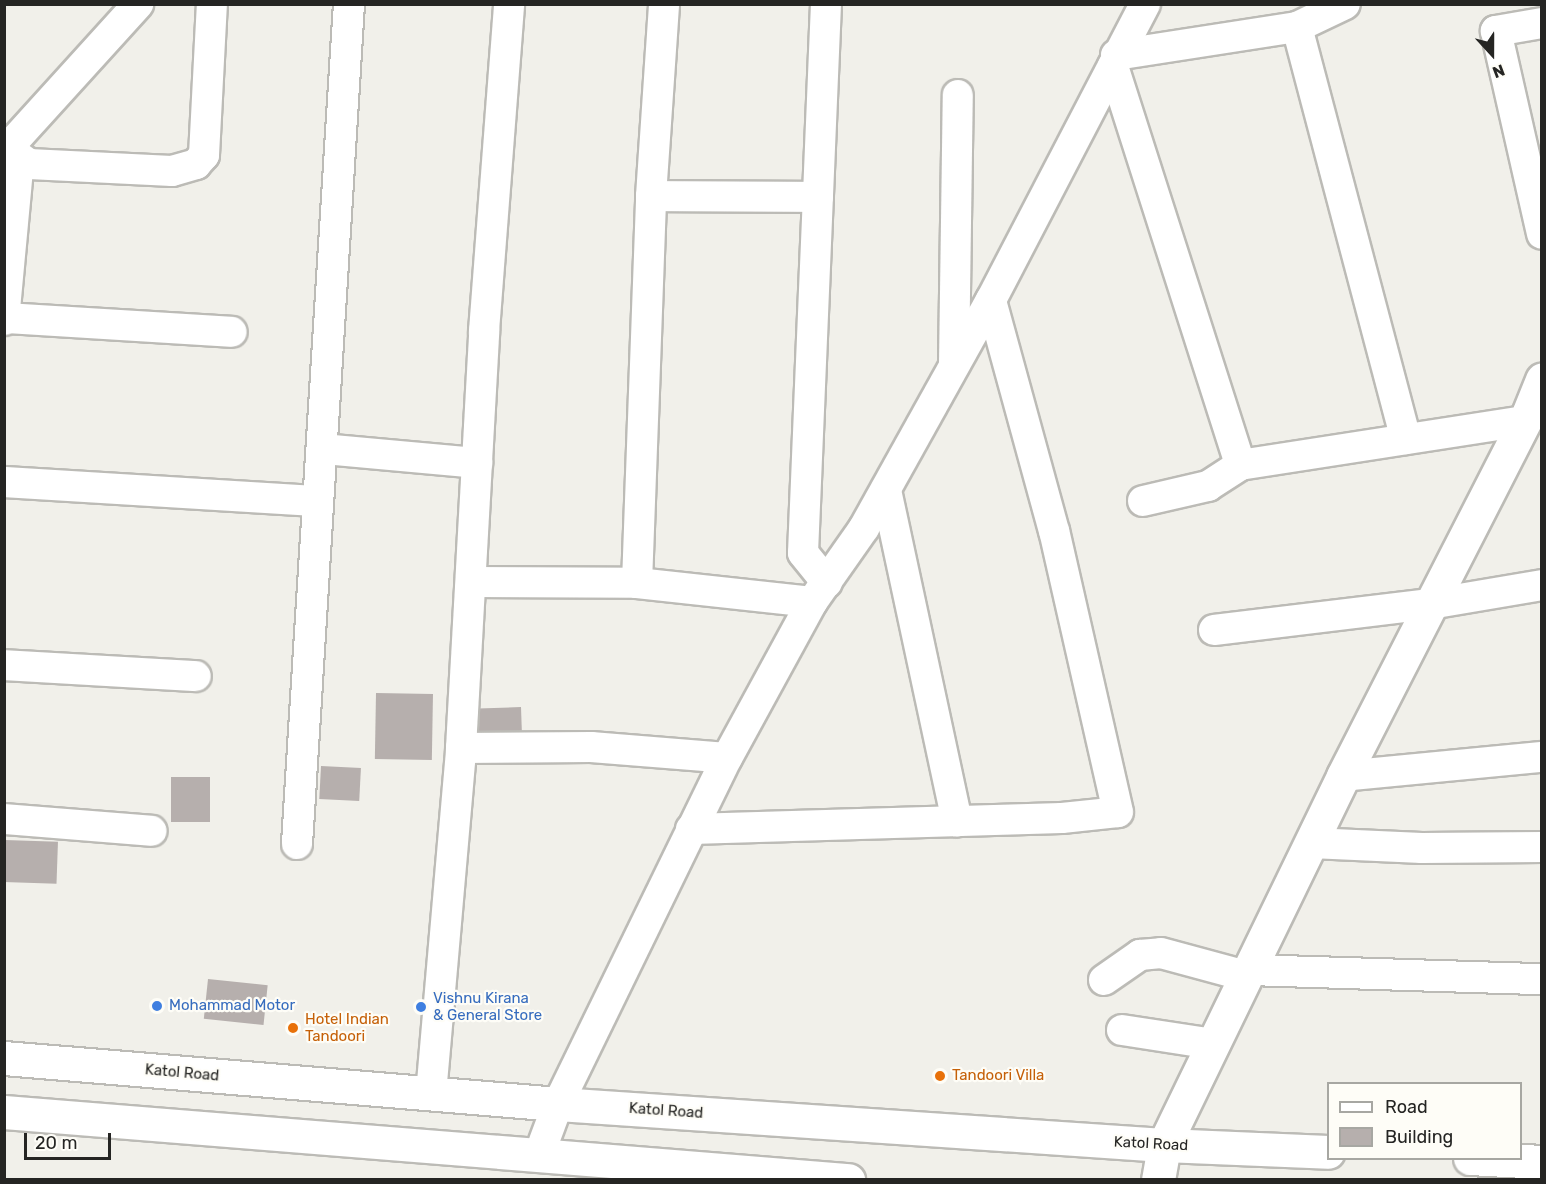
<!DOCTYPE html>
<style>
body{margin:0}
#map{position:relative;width:1546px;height:1184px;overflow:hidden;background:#f1f0ea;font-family:Rubik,sans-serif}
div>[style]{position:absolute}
.building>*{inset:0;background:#b6afad;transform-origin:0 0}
.roads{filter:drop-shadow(2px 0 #bcbbb6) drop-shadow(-2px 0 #bcbbb6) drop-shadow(0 2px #bcbbb6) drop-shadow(0 -2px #bcbbb6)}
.minor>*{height:30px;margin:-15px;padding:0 15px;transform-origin:15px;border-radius:15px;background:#fff}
.tertiary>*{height:33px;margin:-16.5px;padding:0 16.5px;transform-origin:16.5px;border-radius:16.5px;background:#fff}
.primary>*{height:33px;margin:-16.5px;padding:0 16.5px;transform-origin:16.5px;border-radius:16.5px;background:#fff}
.dots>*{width:16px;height:16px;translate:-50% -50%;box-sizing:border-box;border:3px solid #fefdf7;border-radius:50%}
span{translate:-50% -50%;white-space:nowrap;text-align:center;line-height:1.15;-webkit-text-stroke:4.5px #fefdf7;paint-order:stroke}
.shop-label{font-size:15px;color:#366cbe}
.left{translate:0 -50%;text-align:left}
.food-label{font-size:15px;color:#c56008}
.street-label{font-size:15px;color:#252523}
.frame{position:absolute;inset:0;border:6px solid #252523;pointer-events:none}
.legend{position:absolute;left:1327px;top:1082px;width:195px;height:78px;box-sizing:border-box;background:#fefdf7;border:2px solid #a7a7a2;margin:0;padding:8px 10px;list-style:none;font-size:18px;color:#252523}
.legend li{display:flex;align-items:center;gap:12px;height:30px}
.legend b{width:30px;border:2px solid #a7a7a2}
.north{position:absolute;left:1462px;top:24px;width:60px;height:60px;-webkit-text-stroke:4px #fefdf7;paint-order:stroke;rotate:159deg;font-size:16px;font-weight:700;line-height:24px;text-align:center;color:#252523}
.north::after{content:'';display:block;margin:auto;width:21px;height:27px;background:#252523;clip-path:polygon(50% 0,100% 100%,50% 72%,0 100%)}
.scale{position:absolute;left:24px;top:1133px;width:87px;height:27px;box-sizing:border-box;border:3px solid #252523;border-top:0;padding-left:8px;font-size:18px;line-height:21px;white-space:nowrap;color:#252523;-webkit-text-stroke:4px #fefdf7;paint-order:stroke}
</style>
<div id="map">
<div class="building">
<div style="left:376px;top:693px;width:57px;height:66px;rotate:1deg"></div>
<div style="left:521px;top:707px;width:35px;height:43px;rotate:88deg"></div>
<div style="left:321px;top:766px;width:40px;height:33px;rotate:3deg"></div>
<div style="left:171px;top:777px;width:39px;height:45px"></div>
<div style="left:5px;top:840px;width:53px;height:42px;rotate:2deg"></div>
<div style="left:208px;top:979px;width:60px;height:40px;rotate:6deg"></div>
</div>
<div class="roads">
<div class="minor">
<div style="left:826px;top:4px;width:549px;rotate:92.4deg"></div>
<div style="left:803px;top:553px;width:38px;rotate:51deg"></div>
<div style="left:1542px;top:23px;width:47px;rotate:170.1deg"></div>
<div style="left:1496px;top:31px;width:208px;rotate:77.2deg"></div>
<div style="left:1297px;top:27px;width:426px;rotate:75.2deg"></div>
<div style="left:1116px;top:55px;width:183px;rotate:-8.8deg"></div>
<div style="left:1297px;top:27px;width:53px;rotate:-25.6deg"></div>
<div style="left:1113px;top:66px;width:419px;rotate:72.3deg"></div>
<div style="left:4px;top:146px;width:31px;rotate:36deg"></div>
<div style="left:29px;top:164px;width:143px;rotate:2.8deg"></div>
<div style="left:172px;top:171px;width:25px;rotate:-16deg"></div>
<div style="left:196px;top:164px;width:12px;rotate:-48deg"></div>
<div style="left:204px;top:155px;width:151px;rotate:-87deg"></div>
<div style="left:4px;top:152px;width:200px;rotate:-47.8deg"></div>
<div style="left:651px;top:196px;width:167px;rotate:0.3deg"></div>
<div style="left:5px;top:318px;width:227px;rotate:3.5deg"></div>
<div style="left:4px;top:320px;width:162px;rotate:-84.7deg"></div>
<div style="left:954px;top:365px;width:270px;rotate:-89.2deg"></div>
<div style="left:323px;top:449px;width:155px;rotate:5.2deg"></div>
<div style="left:4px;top:482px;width:313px;rotate:3.5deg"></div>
<div style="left:886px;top:490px;width:339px;rotate:77.9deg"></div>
<div style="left:1143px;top:501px;width:67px;rotate:-13deg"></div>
<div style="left:1208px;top:486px;width:38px;rotate:-33deg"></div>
<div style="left:1240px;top:465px;width:287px;rotate:-8.8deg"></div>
<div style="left:471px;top:582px;width:166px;rotate:0.3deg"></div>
<div style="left:637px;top:583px;width:176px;rotate:6.2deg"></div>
<div style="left:637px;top:583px;width:387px;rotate:-87.9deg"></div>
<div style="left:651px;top:196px;width:192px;rotate:-86.1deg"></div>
<div style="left:1214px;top:630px;width:218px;rotate:-6.9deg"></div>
<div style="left:1430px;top:604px;width:114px;rotate:-9.6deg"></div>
<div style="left:4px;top:665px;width:192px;rotate:3.3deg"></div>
<div style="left:461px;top:748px;width:130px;rotate:-0.4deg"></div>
<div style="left:591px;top:747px;width:136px;rotate:4.6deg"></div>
<div style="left:1343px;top:776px;width:200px;rotate:-5.5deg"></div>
<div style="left:4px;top:819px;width:148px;rotate:4.6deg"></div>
<div style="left:691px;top:829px;width:371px;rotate:-1.7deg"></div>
<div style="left:1062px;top:818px;width:56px;rotate:-6.1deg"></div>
<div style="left:1118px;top:812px;width:288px;rotate:-102.8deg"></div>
<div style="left:1054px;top:531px;width:239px;rotate:-105.3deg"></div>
<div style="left:1311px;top:843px;width:111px;rotate:2.6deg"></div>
<div style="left:1422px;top:848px;width:120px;rotate:-0.5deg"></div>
<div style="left:297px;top:844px;width:842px;rotate:-86.46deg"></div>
<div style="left:1249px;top:970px;width:293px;rotate:1.8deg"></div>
<div style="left:1104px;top:980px;width:44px;rotate:-34.8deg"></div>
<div style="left:1140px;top:955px;width:21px;rotate:-5deg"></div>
<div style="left:1161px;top:953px;width:88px;rotate:15.1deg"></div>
<div style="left:1122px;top:1030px;width:93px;rotate:8.7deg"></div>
<div style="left:431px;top:1094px;width:347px;rotate:-85deg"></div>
<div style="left:461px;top:748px;width:418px;rotate:-86.8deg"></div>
<div style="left:484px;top:331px;width:328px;rotate:-85.6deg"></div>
<div style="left:539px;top:1155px;width:54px;rotate:-69.6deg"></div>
<div style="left:558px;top:1104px;width:385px;rotate:-64deg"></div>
<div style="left:727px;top:758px;width:178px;rotate:-61.4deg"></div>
<div style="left:812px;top:602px;width:90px;rotate:-54.9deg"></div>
<div style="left:864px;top:528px;width:261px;rotate:-60.9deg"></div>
<div style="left:991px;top:300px;width:334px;rotate:-62.5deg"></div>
</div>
<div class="tertiary">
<div style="left:1158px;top:1180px;width:36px;rotate:-80deg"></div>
<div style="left:1164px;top:1145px;width:410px;rotate:-64.1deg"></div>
<div style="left:1343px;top:776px;width:409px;rotate:-62.9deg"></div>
<div style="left:1529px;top:412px;width:35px;rotate:-68deg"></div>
</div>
<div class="primary">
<div style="left:4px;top:1058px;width:556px;rotate:4.75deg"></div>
<div style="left:558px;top:1104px;width:607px;rotate:3.87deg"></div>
<div style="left:1164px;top:1145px;width:164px;rotate:2.4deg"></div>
<div style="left:4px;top:1112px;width:847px;rotate:4.61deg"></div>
<div style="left:1470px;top:1158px;width:72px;rotate:3.2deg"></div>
</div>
</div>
<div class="dots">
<div style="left:157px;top:1006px;background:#3f7fe0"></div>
<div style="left:421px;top:1007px;background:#3f7fe0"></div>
<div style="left:293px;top:1028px;background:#e8710a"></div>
<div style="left:940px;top:1076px;background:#e8710a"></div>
</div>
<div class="shop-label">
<span class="left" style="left:433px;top:1007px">Vishnu Kirana<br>&amp; General Store</span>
<span class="left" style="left:169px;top:1006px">Mohammad Motor</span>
</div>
<div class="food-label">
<span class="left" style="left:305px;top:1028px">Hotel Indian<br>Tandoori</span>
<span class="left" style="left:952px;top:1076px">Tandoori Villa</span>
</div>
<div class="street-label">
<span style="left:182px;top:1073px;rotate:5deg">Katol Road</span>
<span style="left:666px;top:1111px;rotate:4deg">Katol Road</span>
<span style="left:1151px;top:1144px;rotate:3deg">Katol Road</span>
</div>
<div class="frame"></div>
<ul class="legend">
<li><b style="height:8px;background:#fff"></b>Road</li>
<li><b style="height:16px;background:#b6afad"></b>Building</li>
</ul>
<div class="north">N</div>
<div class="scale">20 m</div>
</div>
